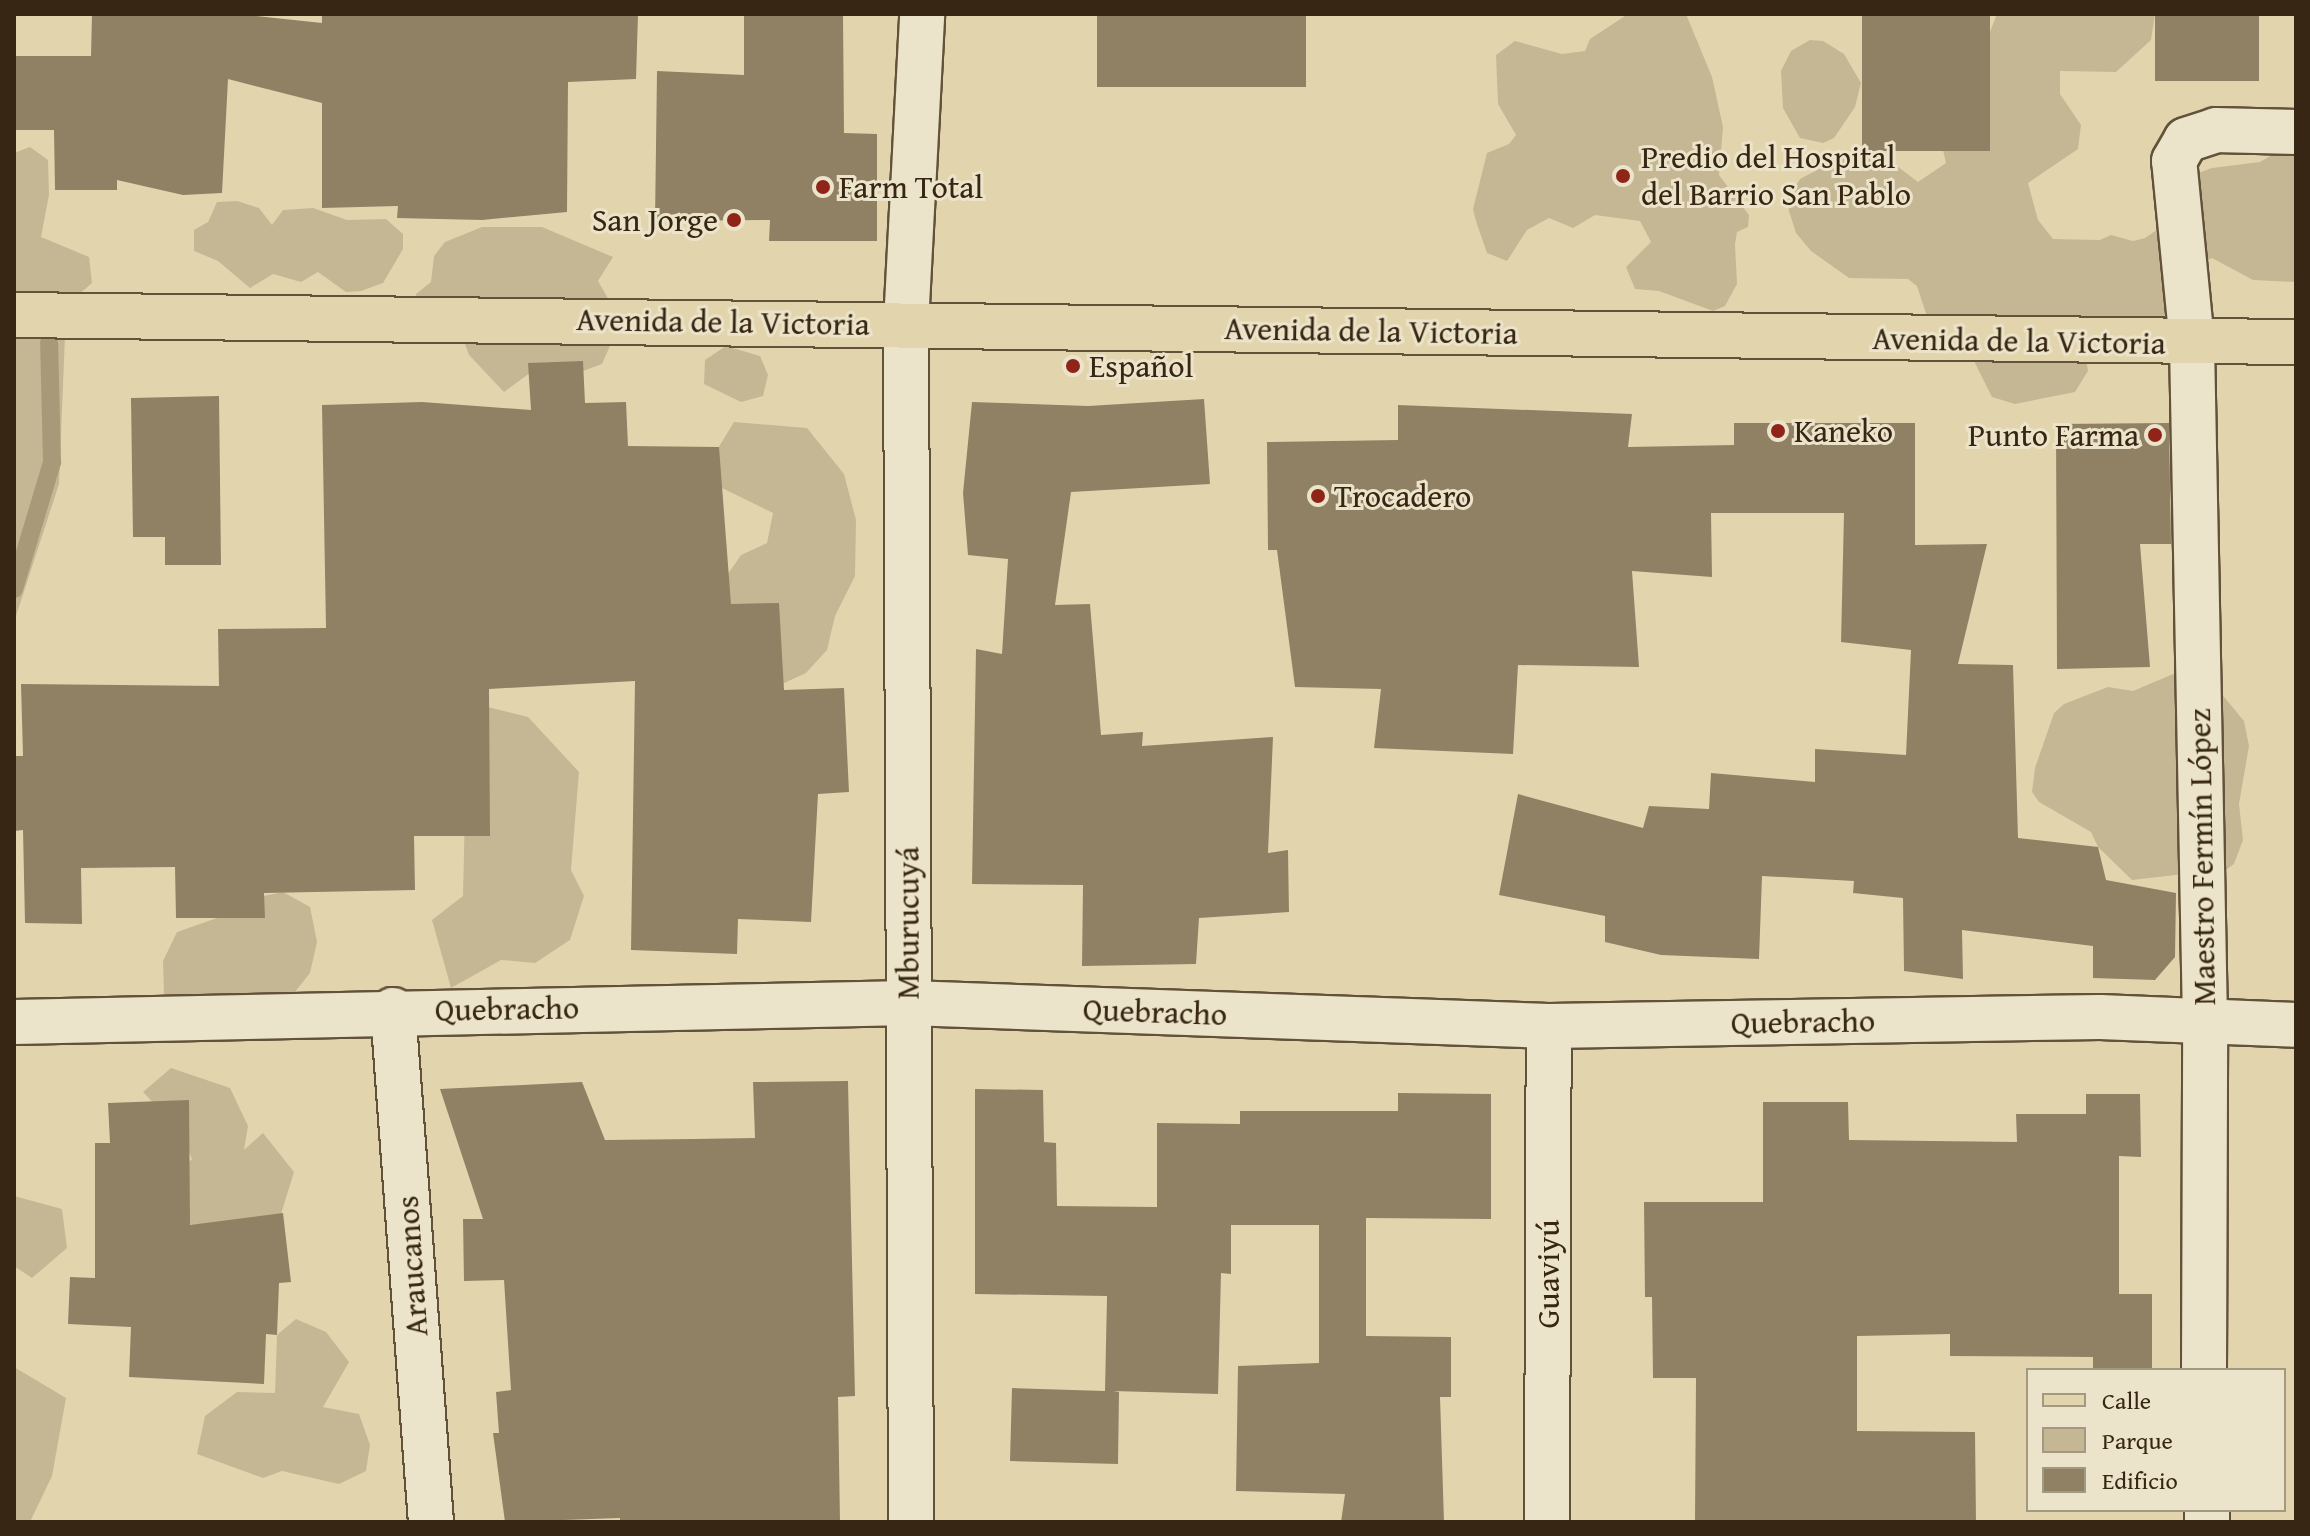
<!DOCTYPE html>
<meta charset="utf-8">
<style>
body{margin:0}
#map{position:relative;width:2310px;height:1536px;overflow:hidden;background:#e2d5ae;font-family:"Gentium Book Plus",serif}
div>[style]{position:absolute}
.green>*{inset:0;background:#c5b794}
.stream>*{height:18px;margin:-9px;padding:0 9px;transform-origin:9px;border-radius:9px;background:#a89a79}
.building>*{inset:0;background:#908164;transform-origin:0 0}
.roads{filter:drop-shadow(2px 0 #62523a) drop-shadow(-2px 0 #62523a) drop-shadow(0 2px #62523a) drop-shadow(0 -2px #62523a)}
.minor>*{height:44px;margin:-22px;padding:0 22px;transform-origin:22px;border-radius:22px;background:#ece4ca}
.major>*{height:44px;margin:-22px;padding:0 22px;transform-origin:22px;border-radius:22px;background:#e2d5ae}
.dots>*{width:22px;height:22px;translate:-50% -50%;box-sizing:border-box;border:4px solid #ece4ca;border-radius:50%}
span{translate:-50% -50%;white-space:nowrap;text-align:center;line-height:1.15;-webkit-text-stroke:6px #ece4ca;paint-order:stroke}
.poi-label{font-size:32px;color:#372613}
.left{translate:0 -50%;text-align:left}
.right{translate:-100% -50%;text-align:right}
.street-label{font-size:32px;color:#372613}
.frame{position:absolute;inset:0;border:16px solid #372613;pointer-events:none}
.legend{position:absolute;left:2026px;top:1368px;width:260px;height:144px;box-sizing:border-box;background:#ece4ca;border:2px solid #a49881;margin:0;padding:10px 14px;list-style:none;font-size:24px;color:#372613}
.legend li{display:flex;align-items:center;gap:16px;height:40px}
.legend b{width:40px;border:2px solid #a49881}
</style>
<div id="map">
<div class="green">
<div style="clip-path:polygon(1628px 14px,1686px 14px,1712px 77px,1723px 127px,1719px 175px,1749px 215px,1748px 227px,1737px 232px,1735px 244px,1737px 284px,1725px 306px,1713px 311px,1659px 291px,1635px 289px,1626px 267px,1651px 242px,1640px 221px,1595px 215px,1573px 228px,1549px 218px,1527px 230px,1507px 261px,1487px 253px,1476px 221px,1473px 209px,1487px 153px,1509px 144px,1516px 135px,1498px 104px,1496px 55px,1515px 41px,1562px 54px,1585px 51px,1590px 39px)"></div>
<div style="clip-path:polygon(1997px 14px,2155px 14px,2151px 40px,2116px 72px,2060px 71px,2060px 94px,2081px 125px,2078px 149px,2028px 183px,2038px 220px,2053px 239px,2100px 240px,2111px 235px,2133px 241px,2145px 238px,2164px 225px,2167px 184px,2212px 168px,2260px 162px,2296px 141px,2296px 282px,2253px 280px,2212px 258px,2201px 264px,2182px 301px,2162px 317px,2151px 322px,2115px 318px,2082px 335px,2088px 371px,2075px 392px,2015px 404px,1992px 397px,1972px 357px,1932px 332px,1917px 286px,1908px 279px,1849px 278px,1811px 251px,1796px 233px,1789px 211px,1788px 199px,1800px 179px,1841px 157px,1889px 160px,1918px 182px,1946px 163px,1943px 150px)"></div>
<div style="clip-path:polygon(1810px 40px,1823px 41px,1844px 54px,1861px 83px,1855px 107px,1834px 138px,1823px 143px,1800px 138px,1783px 108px,1781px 71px,1791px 51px)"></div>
<div style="clip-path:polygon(30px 147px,48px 160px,49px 195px,41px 237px,89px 257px,92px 283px,70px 302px,14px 303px,14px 153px)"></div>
<div style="clip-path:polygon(237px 201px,259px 208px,272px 225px,283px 210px,313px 208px,347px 220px,386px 219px,403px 234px,403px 249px,383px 283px,361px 291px,346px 292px,318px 272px,301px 282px,273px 274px,250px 288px,218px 261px,194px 251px,194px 230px,208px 222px,217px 202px)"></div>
<div style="clip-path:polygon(482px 227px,542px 227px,613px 257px,598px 281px,621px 321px,602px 364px,575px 374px,545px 362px,504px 392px,469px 355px,464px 341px,417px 319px,416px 294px,431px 282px,434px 256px,445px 242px)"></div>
<div style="clip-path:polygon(14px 336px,65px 336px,59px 484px,14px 622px)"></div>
<div style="clip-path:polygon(726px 346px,760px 356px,768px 375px,763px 396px,741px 402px,704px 384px,705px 360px)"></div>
<div style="clip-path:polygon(734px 422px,807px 428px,844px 474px,856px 520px,855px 576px,835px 616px,827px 650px,806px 673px,782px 684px,744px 630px,721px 584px,741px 555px,767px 543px,773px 513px,722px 488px,709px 463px)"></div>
<div style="clip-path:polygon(2178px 672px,2220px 692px,2244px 721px,2249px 746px,2239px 804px,2243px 840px,2234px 864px,2216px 877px,2193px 873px,2132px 880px,2098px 847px,2091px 832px,2039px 802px,2032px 792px,2035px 768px,2054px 713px,2064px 704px,2108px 687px,2133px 691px)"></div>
<div style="clip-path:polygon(443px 696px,528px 717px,579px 772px,571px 870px,584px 896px,570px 940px,535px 963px,501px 960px,451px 988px,432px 920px,463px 896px,465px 807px)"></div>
<div style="clip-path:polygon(283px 892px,310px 907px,317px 942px,310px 973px,291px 997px,199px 1001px,164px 995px,163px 961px,177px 932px,217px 918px,244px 900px)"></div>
<div style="clip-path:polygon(171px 1068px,230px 1088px,248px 1126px,244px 1150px,263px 1133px,294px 1172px,281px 1214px,196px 1229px,173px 1209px,172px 1179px,192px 1159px,180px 1131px,143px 1092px)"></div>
<div style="clip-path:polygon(14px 1196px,62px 1209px,67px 1248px,32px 1278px,14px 1266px)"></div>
<div style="clip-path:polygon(296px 1319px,326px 1332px,349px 1362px,323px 1407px,359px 1414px,370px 1445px,366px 1471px,339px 1484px,282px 1471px,263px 1478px,197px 1454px,205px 1416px,237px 1392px,275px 1393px,277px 1335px)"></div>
<div style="clip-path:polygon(14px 1367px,66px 1398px,52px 1476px,30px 1522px,14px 1522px)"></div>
</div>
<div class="stream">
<div style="left:14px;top:589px;width:133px;rotate:-73.3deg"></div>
<div style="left:52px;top:462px;width:119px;rotate:-91.4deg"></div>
</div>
<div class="building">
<div style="clip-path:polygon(92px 14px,237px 14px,322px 23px,322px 14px,638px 14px,636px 79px,568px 82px,567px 212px,482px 220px,397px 218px,398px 206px,322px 208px,322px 103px,228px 79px,222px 193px,183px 195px,117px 180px,117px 190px,55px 190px,54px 130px,14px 130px,14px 56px,91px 56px)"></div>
<div style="clip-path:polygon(744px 14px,843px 14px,844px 133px,877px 134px,877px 241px,769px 241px,770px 220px,655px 221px,657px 71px,744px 75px)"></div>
<div style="left:1097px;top:14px;width:209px;height:73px"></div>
<div style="left:1862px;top:14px;width:128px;height:137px"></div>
<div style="left:2155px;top:14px;width:104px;height:67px"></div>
<div style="clip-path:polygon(583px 361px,585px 403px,626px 402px,628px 446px,719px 447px,731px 604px,779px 603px,784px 690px,844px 688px,849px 792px,818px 794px,811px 922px,738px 919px,737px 954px,631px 950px,635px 681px,489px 689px,490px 836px,414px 836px,415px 890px,264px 893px,265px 918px,176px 918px,175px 867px,81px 868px,82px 924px,25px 923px,23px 830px,14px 831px,14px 756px,23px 756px,21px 684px,219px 686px,218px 629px,326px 628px,322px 405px,422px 402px,531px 410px,528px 363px)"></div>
<div style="clip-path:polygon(219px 396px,221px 565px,165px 565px,165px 537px,133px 537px,131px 398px)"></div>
<div style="clip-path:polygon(1204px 399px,1210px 484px,1071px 492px,1055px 605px,1090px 604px,1101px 735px,1143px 732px,1142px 746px,1273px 737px,1268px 853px,1288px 850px,1289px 912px,1199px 918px,1196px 964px,1082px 966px,1083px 885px,972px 884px,976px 649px,1002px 654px,1008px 559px,968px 555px,963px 493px,972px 402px,1088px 406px)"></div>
<div style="clip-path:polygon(1398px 405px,1632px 414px,1628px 447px,1734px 445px,1734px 423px,1915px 423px,1915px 545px,1987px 544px,1958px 664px,2013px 665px,2018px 838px,2098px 847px,2106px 880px,2176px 893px,2175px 957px,2155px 980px,2093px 978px,2093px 946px,1962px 930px,1963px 979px,1904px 971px,1903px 898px,1853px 893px,1854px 881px,1762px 876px,1759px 959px,1661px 955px,1605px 942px,1605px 916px,1499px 895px,1518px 794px,1643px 828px,1649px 806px,1709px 809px,1711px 773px,1815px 782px,1815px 749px,1906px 755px,1911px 650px,1841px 642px,1844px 513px,1711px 513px,1712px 577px,1632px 571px,1639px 667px,1518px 665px,1513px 754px,1374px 748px,1381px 689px,1295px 687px,1277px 550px,1268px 550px,1267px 442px,1398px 440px)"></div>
<div style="clip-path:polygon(2169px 423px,2171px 544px,2140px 544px,2150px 667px,2057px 669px,2056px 424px)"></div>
<div style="clip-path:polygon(848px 1081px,855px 1396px,838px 1397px,840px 1522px,620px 1522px,620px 1518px,505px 1522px,493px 1433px,499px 1433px,496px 1392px,511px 1390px,504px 1280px,464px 1281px,463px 1219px,483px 1219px,440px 1089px,582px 1082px,605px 1140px,693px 1139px,755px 1138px,753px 1082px)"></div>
<div style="clip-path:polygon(975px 1089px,1043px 1090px,1044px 1142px,1056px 1143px,1057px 1206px,1157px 1207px,1157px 1123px,1240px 1124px,1240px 1111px,1398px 1111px,1398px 1093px,1491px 1094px,1491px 1219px,1366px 1218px,1366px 1336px,1451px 1337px,1451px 1397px,1440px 1397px,1444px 1522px,1341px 1522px,1345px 1494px,1236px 1491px,1238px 1366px,1319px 1363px,1319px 1225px,1231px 1225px,1231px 1274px,1221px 1273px,1218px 1394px,1113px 1391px,1119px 1392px,1118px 1464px,1010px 1461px,1012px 1388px,1105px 1391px,1107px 1296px,975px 1294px)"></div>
<div style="clip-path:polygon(2086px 1094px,2140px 1094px,2141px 1157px,2119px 1156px,2119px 1294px,2152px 1294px,2152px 1370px,2093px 1370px,2093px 1357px,1950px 1356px,1950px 1334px,1857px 1336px,1857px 1431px,1975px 1432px,1976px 1522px,1695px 1522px,1696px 1378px,1653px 1378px,1652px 1297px,1645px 1297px,1644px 1202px,1763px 1202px,1763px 1102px,1848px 1102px,1849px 1140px,2017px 1142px,2016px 1114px,2086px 1114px)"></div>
<div style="clip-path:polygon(189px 1100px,190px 1225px,283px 1213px,291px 1282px,279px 1283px,277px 1335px,266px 1334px,264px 1384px,129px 1377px,131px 1327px,68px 1324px,70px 1277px,95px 1278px,95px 1143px,110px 1143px,108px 1103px)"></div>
</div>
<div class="roads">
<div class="minor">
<div style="left:393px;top:1010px;width:513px;rotate:85.76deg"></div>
<div style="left:14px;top:1022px;width:895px;rotate:-1.22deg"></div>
<div style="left:909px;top:1003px;width:640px;rotate:2.06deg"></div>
<div style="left:1549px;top:1026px;width:551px;rotate:-0.94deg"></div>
<div style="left:2100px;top:1017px;width:196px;rotate:2.3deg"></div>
<div style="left:2204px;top:1370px;width:349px;rotate:-89.8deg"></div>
<div style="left:2205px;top:1021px;width:678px;rotate:-91.1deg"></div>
<div style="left:2192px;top:343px;width:183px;rotate:-95.6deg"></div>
<div style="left:2174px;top:161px;width:24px;rotate:-60deg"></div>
<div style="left:2186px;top:140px;width:32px;rotate:-18deg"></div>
<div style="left:2216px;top:130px;width:80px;rotate:1.4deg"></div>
<div style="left:2207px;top:1510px;width:12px;rotate:90deg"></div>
<div style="left:911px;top:1522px;width:1198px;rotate:-90.24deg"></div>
<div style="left:906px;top:324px;width:310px;rotate:-87deg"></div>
<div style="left:1547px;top:1522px;width:496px;rotate:-89.8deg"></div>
</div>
<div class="major">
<div style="left:14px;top:315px;width:2282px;rotate:0.68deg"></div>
</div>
</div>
<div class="dots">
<div style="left:1623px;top:176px;background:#8f2418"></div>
<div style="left:823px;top:187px;background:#8f2418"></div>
<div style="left:734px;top:220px;background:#8f2418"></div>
<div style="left:1073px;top:366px;background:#8f2418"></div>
<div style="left:1778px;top:431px;background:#8f2418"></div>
<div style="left:2155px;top:435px;background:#8f2418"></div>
<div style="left:1318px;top:496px;background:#8f2418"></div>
</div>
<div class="poi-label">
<span class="left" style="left:1641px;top:176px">Predio del Hospital<br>del Barrio San Pablo</span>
<span class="left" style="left:839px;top:187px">Farm Total</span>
<span class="right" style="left:718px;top:220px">San Jorge</span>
<span class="left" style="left:1089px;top:366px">Español</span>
<span class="left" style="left:1794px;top:431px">Kaneko</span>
<span class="right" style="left:2139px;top:435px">Punto Farma</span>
<span class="left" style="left:1334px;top:496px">Trocadero</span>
</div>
<div class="street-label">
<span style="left:723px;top:322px;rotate:1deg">Avenida de la Victoria</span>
<span style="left:1371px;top:331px;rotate:1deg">Avenida de la Victoria</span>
<span style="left:2019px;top:341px;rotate:1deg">Avenida de la Victoria</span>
<span style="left:2202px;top:857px;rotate:-91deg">Maestro Fermín López</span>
<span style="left:908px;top:923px;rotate:-90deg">Mburucuyá</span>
<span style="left:507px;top:1009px;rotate:-1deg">Quebracho</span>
<span style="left:1155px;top:1012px;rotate:2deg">Quebracho</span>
<span style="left:1803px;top:1022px;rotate:-1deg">Quebracho</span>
<span style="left:412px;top:1266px;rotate:-94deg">Araucanos</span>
<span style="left:1548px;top:1274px;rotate:-90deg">Guaviyú</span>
</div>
<div class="frame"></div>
<ul class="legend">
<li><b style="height:10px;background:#e2d5ae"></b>Calle</li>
<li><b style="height:22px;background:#c5b794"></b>Parque</li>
<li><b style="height:22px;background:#908164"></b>Edificio</li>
</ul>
</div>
